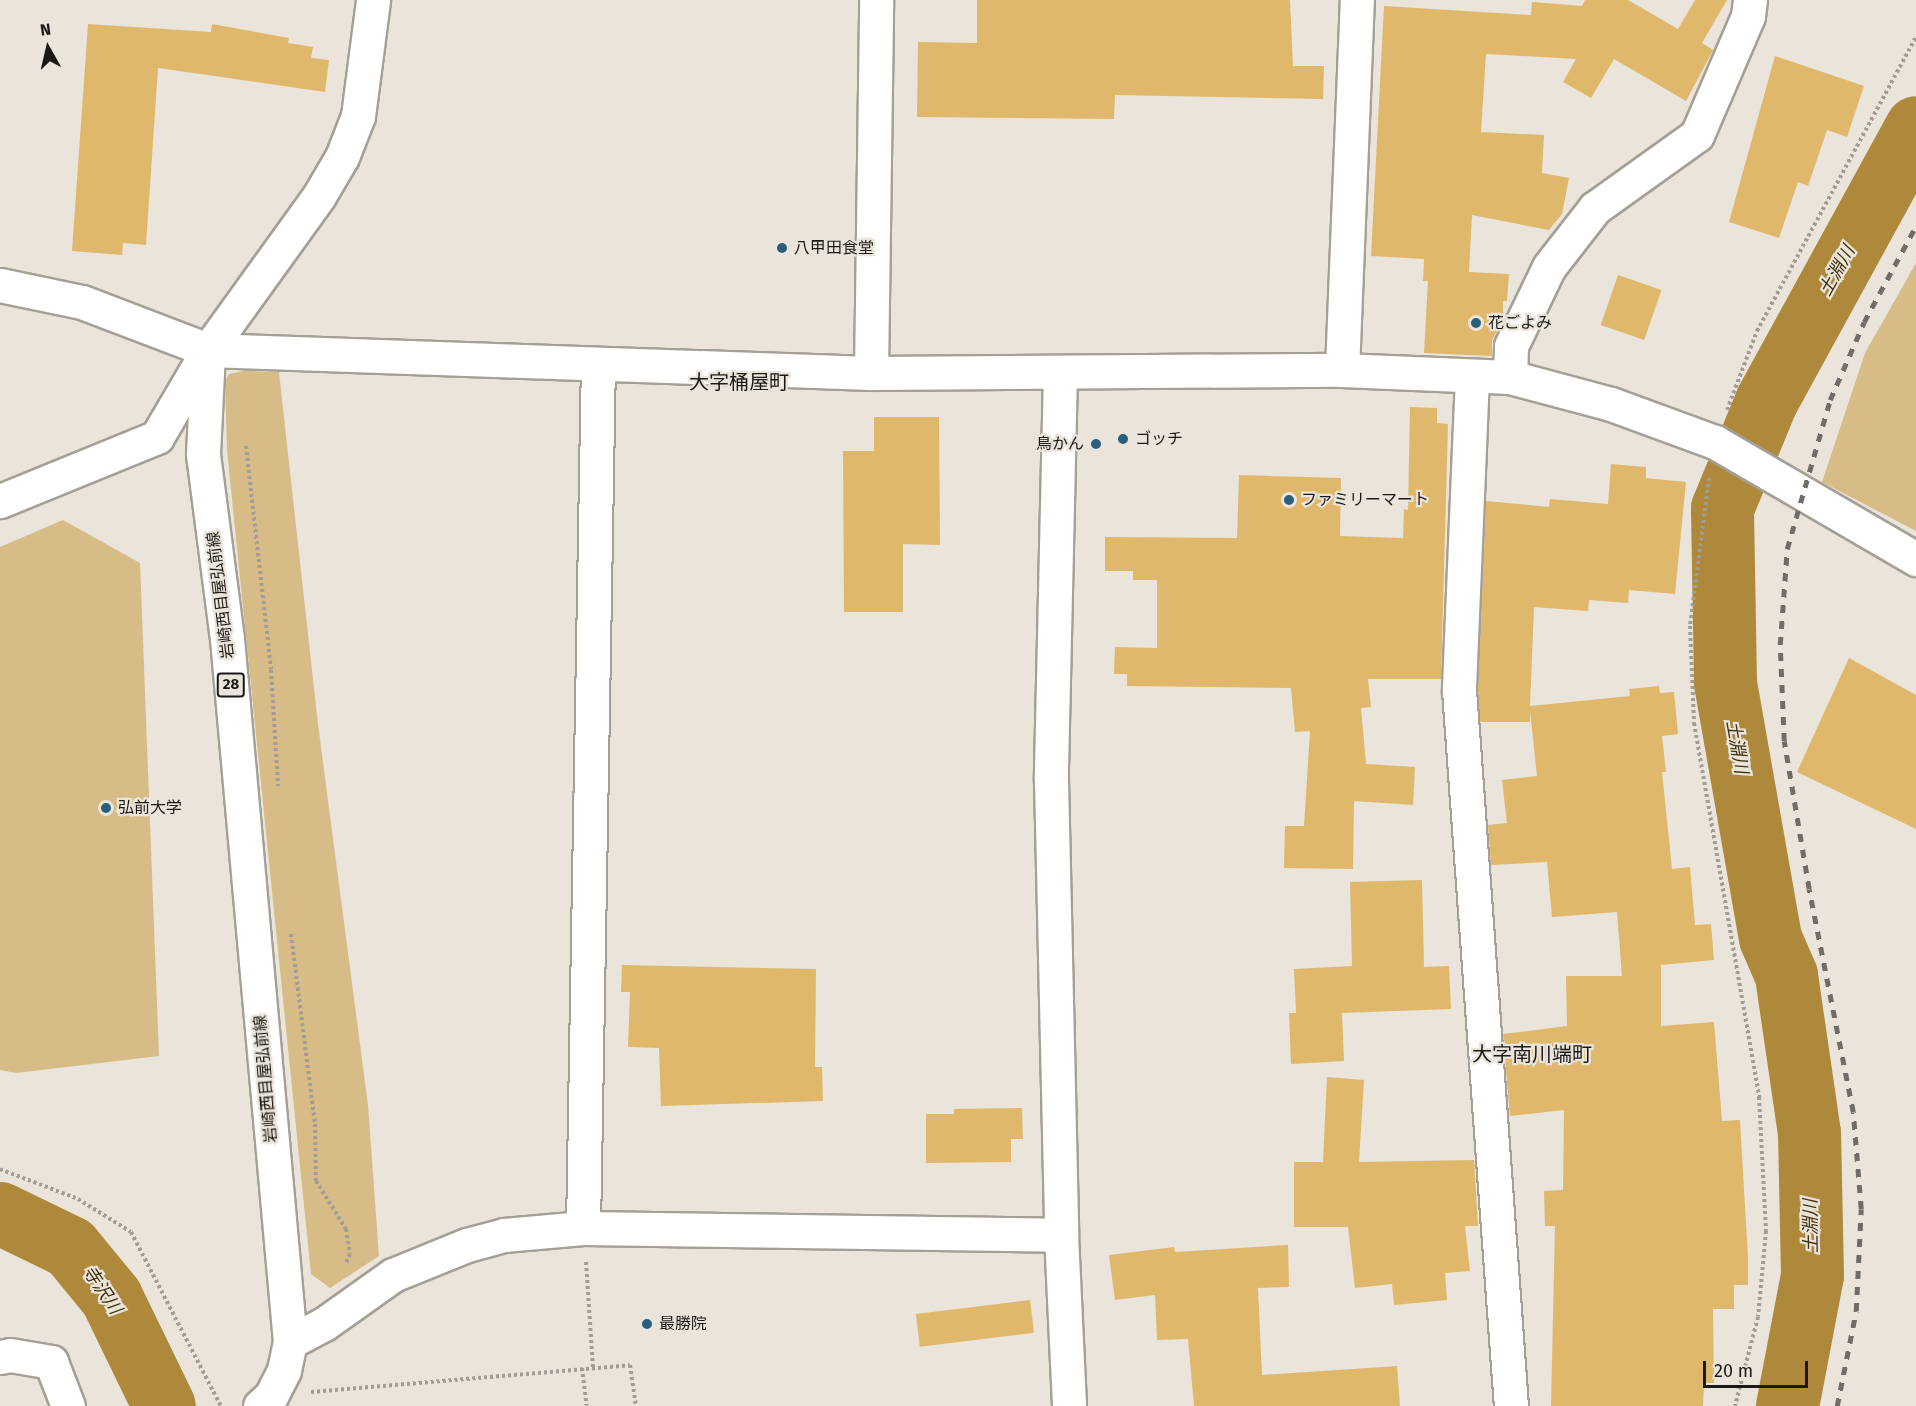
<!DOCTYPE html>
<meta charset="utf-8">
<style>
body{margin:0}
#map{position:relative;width:1916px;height:1406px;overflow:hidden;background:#eae4da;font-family:"Fira Sans","Noto Sans JP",sans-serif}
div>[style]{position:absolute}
.green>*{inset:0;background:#d8bc88}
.river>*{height:63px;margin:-31.5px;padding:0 31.5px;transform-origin:31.5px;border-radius:31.5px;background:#ae893b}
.building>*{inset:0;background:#dfb86b;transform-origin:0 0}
.path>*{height:4px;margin-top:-2px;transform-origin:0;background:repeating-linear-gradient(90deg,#a19c94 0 3px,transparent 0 6px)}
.roads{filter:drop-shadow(2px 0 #a5a096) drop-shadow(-2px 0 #a5a096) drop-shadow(0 2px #a5a096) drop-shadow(0 -2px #a5a096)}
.street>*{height:33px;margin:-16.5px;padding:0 16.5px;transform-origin:16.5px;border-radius:16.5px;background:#fff}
.secondary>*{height:33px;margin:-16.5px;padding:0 16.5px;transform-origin:16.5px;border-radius:16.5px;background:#fff}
.primary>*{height:33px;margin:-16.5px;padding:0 16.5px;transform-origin:16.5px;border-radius:16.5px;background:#fff}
.rail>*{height:4.5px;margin-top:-2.25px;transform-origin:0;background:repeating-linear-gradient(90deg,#706c67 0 8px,transparent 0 16px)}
.dots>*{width:16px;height:16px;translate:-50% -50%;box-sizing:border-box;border:3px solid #eae4da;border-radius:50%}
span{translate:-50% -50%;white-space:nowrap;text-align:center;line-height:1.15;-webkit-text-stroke:4.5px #eae4da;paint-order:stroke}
.shield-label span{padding:2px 4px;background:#eae4da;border:2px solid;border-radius:4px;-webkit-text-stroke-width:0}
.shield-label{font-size:15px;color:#1b1916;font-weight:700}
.poi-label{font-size:16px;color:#1b1916}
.left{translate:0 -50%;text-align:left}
.right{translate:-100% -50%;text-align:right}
.street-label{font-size:16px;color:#1b1916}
.water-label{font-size:18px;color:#3f2f0c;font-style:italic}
.quarter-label{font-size:20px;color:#1b1916}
.north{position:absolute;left:18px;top:18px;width:60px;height:60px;-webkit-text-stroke:4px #eae4da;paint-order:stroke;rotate:352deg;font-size:16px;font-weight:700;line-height:24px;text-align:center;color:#1b1916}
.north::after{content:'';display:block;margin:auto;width:21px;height:27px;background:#1b1916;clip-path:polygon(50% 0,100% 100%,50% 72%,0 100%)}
.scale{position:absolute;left:1703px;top:1361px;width:105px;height:27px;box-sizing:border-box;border:3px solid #1b1916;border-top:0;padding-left:8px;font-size:18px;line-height:21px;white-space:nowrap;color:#1b1916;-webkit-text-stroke:4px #eae4da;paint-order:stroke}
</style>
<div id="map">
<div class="green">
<div style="clip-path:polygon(1916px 263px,1916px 531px,1822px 482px,1865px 353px)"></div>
<div style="clip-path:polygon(243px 371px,279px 372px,318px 724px,368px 1105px,379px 1256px,330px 1288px,311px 1274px,227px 450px,225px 381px,229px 374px)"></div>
<div style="clip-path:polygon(63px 520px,140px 563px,159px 1056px,16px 1073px,0 1070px,0 547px)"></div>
</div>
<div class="river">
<div style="left:0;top:1213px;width:78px;rotate:25.9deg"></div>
<div style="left:70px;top:1247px;width:65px;rotate:50.6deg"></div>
<div style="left:111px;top:1297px;width:121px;rotate:64.1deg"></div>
<div style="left:1787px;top:1406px;width:133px;rotate:-79.2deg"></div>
<div style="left:1812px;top:1275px;width:142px;rotate:-91.2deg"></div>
<div style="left:1809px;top:1133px;width:160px;rotate:-98.3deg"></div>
<div style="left:1786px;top:975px;width:40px;rotate:-113.4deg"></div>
<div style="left:1770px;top:938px;width:260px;rotate:-100deg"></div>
<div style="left:1725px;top:682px;width:174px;rotate:-91deg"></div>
<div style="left:1722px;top:508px;width:116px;rotate:-67.6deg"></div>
<div style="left:1766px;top:401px;width:312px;rotate:-61.3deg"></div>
</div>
<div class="building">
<div style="clip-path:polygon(977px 0,1290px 0,1293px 66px,1324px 66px,1323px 99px,1115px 95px,1114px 119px,917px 117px,918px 42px,977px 43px)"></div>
<div style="clip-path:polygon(1585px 0,1628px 0,1678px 29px,1695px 0,1727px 0,1702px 43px,1713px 50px,1686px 101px,1614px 59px,1591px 98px,1563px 82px,1576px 59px,1486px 54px,1481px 132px,1544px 135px,1542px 173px,1569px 178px,1562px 214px,1549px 230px,1472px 215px,1469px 272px,1509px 274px,1507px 301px,1503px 301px,1503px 320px,1492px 340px,1492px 356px,1424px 353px,1428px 281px,1423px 281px,1424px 259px,1371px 256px,1384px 6px,1531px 15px,1532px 2px,1582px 6px)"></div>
<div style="clip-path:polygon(88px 24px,211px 32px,212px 24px,289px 38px,288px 43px,313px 47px,311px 58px,329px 60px,325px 92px,158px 68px,146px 245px,123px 243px,122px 255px,72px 251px)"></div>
<div style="clip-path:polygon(1775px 56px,1864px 86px,1847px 137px,1827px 130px,1808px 186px,1798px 182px,1779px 238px,1729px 222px)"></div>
<div style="left:1618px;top:275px;width:46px;height:53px;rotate:19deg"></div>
<div style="clip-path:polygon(1410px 407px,1437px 408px,1437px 423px,1448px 424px,1441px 679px,1368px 679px,1371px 707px,1361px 708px,1366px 764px,1415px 767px,1413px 805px,1354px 801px,1353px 869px,1284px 868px,1285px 826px,1304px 826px,1310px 731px,1295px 732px,1291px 688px,1127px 686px,1127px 674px,1114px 674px,1115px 647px,1157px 648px,1157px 580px,1133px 580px,1133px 571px,1105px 571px,1105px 537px,1237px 538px,1239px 475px,1341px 478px,1340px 536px,1403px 538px,1404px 509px,1408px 510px)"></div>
<div style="clip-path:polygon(874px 417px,939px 417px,940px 545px,903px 544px,903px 612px,844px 612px,843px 451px,874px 451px)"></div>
<div style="clip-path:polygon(1611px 464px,1646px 467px,1646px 478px,1686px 482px,1675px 594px,1629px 590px,1628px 603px,1589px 600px,1588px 611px,1534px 607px,1530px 706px,1630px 696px,1629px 689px,1659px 686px,1660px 693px,1674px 692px,1678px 734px,1662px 736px,1666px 772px,1662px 772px,1672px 869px,1690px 867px,1695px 925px,1711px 924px,1714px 960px,1661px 965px,1661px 1026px,1714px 1022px,1722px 1121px,1740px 1120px,1748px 1258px,1748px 1285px,1734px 1285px,1734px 1309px,1713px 1309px,1714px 1383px,1704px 1383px,1703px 1406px,1551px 1406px,1555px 1226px,1545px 1226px,1544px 1191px,1563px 1190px,1564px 1110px,1510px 1116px,1503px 1034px,1567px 1026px,1566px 976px,1622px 976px,1617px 912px,1552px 917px,1547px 862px,1491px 865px,1488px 825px,1507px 823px,1502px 780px,1537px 776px,1530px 710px,1530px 722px,1480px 722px,1478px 690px,1486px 501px,1549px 507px,1550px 499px,1608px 504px)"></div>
<div style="clip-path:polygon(1849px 658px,1916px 695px,1916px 829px,1797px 772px)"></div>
<div style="clip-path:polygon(1422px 880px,1424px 967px,1449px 966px,1451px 1009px,1342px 1013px,1344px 1061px,1291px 1064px,1289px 1013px,1296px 1013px,1294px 969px,1352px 966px,1350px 882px)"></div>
<div style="clip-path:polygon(622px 965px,816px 969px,815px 1067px,822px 1067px,823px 1101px,661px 1106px,659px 1048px,628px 1047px,630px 992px,621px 992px)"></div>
<div style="clip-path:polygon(1327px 1077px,1364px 1080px,1359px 1162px,1474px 1160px,1478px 1226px,1465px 1226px,1470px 1271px,1445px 1273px,1447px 1300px,1394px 1305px,1392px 1284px,1355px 1288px,1348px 1227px,1294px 1227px,1294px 1162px,1323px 1162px)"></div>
<div style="clip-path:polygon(1022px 1108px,1023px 1139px,1011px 1139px,1011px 1162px,926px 1163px,926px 1114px,954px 1114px,954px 1109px)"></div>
<div style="clip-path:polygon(1288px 1245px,1289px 1287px,1258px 1288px,1262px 1375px,1397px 1366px,1400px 1406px,1194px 1406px,1188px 1339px,1157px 1340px,1155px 1295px,1115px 1300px,1109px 1255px,1174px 1247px,1175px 1252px)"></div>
<div style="left:1030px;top:1300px;width:33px;height:115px;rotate:83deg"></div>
</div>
<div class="path">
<div style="left:1727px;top:410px;width:85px;rotate:-69.2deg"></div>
<div style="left:1757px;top:331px;width:334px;rotate:-61.6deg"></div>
<div style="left:246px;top:446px;width:225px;rotate:83.6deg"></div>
<div style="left:271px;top:670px;width:116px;rotate:86.5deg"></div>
<div style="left:1709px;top:478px;width:149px;rotate:97.3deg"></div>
<div style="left:1690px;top:626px;width:97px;rotate:87.6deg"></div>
<div style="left:1694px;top:723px;width:380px;rotate:80.1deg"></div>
<div style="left:1759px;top:1097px;width:134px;rotate:87deg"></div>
<div style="left:1766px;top:1231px;width:86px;rotate:95.3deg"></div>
<div style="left:1758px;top:1317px;width:92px;rotate:104.5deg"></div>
<div style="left:291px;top:934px;width:192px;rotate:82.8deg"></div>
<div style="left:315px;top:1124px;width:57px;rotate:89deg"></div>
<div style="left:316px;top:1181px;width:57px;rotate:58deg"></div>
<div style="left:346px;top:1229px;width:25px;rotate:81deg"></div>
<div style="left:350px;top:1254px;width:12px;rotate:114deg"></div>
<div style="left:0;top:1169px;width:84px;rotate:21deg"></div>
<div style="left:78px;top:1199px;width:62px;rotate:31.9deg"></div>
<div style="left:131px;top:1232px;width:196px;rotate:62.7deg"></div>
<div style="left:586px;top:1262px;width:106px;rotate:86.2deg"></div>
<div style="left:582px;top:1368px;width:38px;rotate:83deg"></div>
<div style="left:311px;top:1392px;width:320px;rotate:-4.8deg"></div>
<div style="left:630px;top:1365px;width:41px;rotate:81.7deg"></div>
</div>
<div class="roads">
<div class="street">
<div style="left:0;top:285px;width:84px;rotate:11.7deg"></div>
<div style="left:82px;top:302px;width:135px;rotate:20.9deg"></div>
<div style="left:208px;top:350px;width:101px;rotate:120.4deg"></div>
<div style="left:157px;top:437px;width:170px;rotate:157.8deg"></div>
<div style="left:1342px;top:370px;width:370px;rotate:-87.7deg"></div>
<div style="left:1472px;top:376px;width:314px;rotate:92.4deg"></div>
<div style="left:1459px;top:690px;width:718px;rotate:85.85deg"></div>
<div style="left:1510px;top:377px;width:31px;rotate:-88deg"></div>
<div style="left:1511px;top:346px;width:88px;rotate:-64.3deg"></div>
<div style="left:1549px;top:267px;width:75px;rotate:-52.1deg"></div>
<div style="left:1595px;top:208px;width:125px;rotate:-35.6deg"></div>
<div style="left:1697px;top:135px;width:129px;rotate:-66.8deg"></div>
<div style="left:1748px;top:16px;width:16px;rotate:-83deg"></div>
<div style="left:583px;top:1228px;width:864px;rotate:-89.01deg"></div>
<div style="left:290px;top:1342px;width:38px;rotate:-28deg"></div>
<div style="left:324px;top:1324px;width:85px;rotate:-35.4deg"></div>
<div style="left:393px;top:1275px;width:80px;rotate:-22.1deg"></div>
<div style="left:467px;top:1245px;width:38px;rotate:-15deg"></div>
<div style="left:504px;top:1235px;width:79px;rotate:-5.1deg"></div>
<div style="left:583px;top:1228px;width:478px;rotate:0.8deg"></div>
<div style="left:0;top:1357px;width:10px;rotate:-11deg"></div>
<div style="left:10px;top:1355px;width:42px;rotate:9.7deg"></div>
<div style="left:51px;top:1362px;width:47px;rotate:68.9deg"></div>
</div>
<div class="secondary">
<div style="left:208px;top:350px;width:663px;rotate:1.99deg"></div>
<div style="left:871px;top:373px;width:471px;rotate:-0.4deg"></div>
<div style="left:1342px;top:370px;width:168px;rotate:2.4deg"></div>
<div style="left:1510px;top:377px;width:105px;rotate:15deg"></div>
<div style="left:1611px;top:404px;width:111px;rotate:20.1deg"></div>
<div style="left:1715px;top:442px;width:233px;rotate:30.2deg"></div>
<div style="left:1060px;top:372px;width:408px;rotate:91.3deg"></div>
<div style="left:1051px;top:780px;width:455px;rotate:88.7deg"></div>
<div style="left:1061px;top:1235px;width:171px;rotate:87.3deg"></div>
<div style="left:871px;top:373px;width:373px;rotate:-89.2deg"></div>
</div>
<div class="primary">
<div style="left:260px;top:1406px;width:15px;rotate:-42deg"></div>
<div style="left:271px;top:1396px;width:29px;rotate:-63deg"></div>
<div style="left:284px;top:1370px;width:29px;rotate:-78deg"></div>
<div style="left:290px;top:1342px;width:706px;rotate:-95.12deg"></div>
<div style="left:227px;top:639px;width:187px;rotate:-97.4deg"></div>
<div style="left:203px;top:454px;width:104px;rotate:-87.2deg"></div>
<div style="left:208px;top:350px;width:190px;rotate:-54.2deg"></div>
<div style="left:319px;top:196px;width:45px;rotate:-59.5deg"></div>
<div style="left:342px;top:157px;width:44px;rotate:-68.7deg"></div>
<div style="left:358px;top:116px;width:117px;rotate:-82.6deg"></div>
</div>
</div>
<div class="rail">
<div style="left:1837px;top:1406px;width:97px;rotate:-78.7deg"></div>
<div style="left:1856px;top:1311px;width:102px;rotate:-87.2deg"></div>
<div style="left:1861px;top:1209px;width:97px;rotate:-94.7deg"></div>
<div style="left:1853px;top:1112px;width:227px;rotate:-101.2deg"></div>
<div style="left:1809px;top:889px;width:150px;rotate:-99.6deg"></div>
<div style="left:1784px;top:741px;width:96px;rotate:-92.4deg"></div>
<div style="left:1780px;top:645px;width:96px;rotate:-85.8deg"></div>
<div style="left:1787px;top:549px;width:155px;rotate:-73.9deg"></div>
<div style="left:1830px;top:400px;width:85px;rotate:-66.4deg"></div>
<div style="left:1864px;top:322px;width:109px;rotate:-61.6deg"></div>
</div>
<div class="dots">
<div style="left:782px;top:248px;background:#295f7a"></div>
<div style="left:1476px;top:323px;background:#295f7a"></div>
<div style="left:1123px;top:439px;background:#295f7a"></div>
<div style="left:1096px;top:444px;background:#295f7a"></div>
<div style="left:1289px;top:500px;background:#295f7a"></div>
<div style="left:106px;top:808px;background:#295f7a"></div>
<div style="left:647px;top:1324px;background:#295f7a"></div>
</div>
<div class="shield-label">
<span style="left:231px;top:685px">28</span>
</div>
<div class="poi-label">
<span class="left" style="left:794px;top:248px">八甲田食堂</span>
<span class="left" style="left:1488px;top:323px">花ごよみ</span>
<span class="left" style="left:1135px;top:439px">ゴッチ</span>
<span class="right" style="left:1084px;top:444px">鳥かん</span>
<span class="left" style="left:1301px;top:500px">ファミリーマート</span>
<span class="left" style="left:118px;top:808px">弘前大学</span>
<span class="left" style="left:659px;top:1324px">最勝院</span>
</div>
<div class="street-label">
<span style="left:221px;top:595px;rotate:-97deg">岩崎西目屋弘前線</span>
<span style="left:266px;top:1079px;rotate:-95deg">岩崎西目屋弘前線</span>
</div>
<div class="water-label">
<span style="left:1837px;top:271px;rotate:-61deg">土淵川</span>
<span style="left:1737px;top:747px;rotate:80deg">土淵川</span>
<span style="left:1811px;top:1226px;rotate:-91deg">土淵川</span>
<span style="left:102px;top:1290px;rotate:56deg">寺沢川</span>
</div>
<div class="quarter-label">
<span style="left:739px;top:382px">大字桶屋町</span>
<span style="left:1532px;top:1054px">大字南川端町</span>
</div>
<div class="north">N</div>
<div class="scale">20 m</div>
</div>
